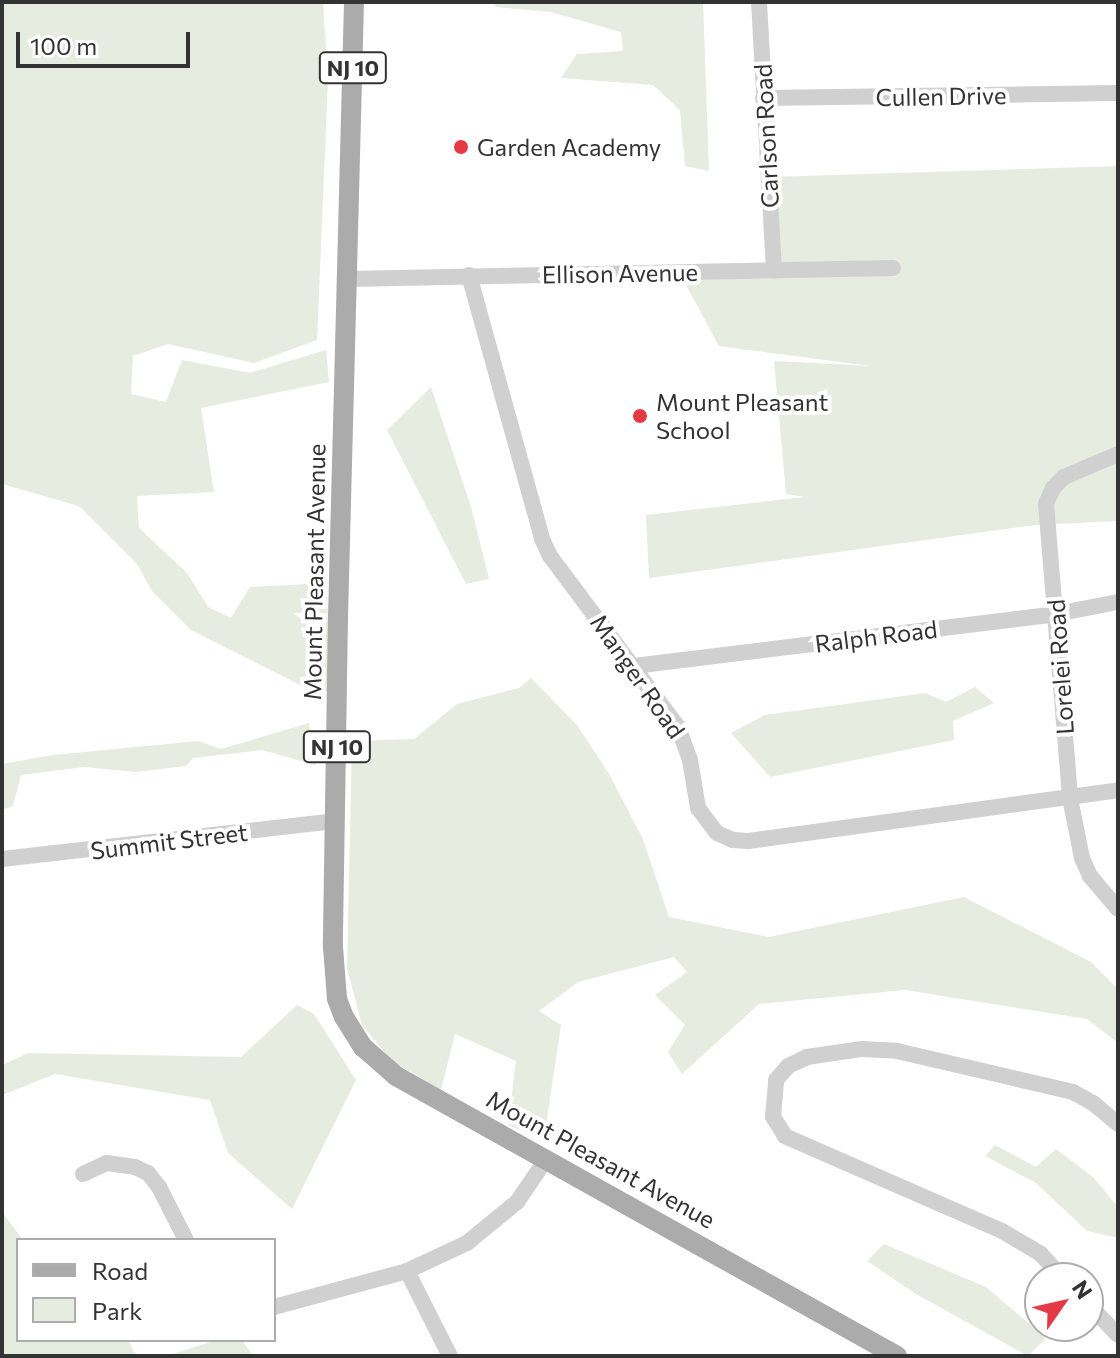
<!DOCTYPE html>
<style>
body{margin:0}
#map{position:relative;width:1120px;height:1358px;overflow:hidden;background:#fff;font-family:Commissioner,sans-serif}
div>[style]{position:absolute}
.green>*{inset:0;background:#e6ecdf}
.minor>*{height:16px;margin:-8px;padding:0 8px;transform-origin:8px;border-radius:8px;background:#d0d0d0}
.major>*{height:20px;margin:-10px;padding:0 10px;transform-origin:10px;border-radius:10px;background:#ababab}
.dots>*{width:22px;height:22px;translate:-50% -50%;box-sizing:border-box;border:4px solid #fff;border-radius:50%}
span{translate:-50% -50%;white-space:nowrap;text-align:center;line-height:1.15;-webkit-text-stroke:8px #fff;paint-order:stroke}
.shield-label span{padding:2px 6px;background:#fff;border:2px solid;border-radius:6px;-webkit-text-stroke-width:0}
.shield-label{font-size:22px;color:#333;font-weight:700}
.street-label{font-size:24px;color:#333}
.poi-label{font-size:24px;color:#333}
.left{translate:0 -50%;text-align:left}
.frame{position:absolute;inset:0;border:4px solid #333;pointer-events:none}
.legend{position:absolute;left:16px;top:1238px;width:260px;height:104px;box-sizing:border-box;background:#fff;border:2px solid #adadad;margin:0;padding:10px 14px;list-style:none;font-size:24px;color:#333}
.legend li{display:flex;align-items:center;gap:16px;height:40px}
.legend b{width:40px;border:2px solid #adadad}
.north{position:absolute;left:1024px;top:1262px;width:80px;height:80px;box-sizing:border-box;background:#fff;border:2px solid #adadad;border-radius:50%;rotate:56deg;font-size:22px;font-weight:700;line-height:32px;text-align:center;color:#333}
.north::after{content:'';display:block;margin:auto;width:28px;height:36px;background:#e63946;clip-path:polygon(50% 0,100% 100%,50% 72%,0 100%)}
.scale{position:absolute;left:16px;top:32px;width:174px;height:36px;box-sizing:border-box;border:4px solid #333;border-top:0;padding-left:10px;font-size:24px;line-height:28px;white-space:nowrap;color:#333;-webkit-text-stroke:6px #fff;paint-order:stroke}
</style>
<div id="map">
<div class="green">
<div style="clip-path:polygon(2px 2px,323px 2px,328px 80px,317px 340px,254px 363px,168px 344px,133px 356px,131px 394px,166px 402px,182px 360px,250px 373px,326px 350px,329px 382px,201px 408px,214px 492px,137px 496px,139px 528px,187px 573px,208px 607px,231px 618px,250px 587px,327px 583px,329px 691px,310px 690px,191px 630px,152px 591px,137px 564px,79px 506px,2px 484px)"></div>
<div style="clip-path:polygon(495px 2px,703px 2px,709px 171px,685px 166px,680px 110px,653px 85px,561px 78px,577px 54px,623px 51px,621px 32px,551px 12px,495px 7px)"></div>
<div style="clip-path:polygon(1118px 166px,1118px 521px,1035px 525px,649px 578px,646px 515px,805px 497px,786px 494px,774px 361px,871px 366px,719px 346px,679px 272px,774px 270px,770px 177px)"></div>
<div style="clip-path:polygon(431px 387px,471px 507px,489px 579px,466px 584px,387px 430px)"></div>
<div style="clip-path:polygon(531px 678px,577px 725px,609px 774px,643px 839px,669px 917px,769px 937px,964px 897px,1091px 962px,1118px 989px,1118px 1043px,1087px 1019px,905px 990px,759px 1004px,682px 1074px,668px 1052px,685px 1025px,655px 995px,687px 972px,674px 957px,578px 982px,539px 1011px,561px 1025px,544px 1139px,508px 1125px,516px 1061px,455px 1034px,441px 1090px,392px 1061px,362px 1025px,347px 968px,352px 741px,414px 739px,457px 704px,519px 688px)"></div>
<div style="clip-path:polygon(975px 687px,994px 703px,953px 721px,954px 740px,770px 777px,731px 733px,765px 715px,925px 693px,946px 702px)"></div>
<div style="clip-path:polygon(309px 723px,315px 765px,262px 750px,193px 758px,186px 766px,136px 772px,84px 767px,21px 775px,13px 806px,2px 810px,2px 764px,53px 755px,198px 741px,221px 749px)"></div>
<div style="clip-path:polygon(297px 1005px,314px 1014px,356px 1080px,292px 1209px,228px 1153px,210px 1100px,55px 1074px,2px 1095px,2px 1065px,28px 1053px,241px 1057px)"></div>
<div style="clip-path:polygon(995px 1145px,1036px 1167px,1056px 1149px,1093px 1177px,1118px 1207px,1118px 1238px,1087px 1231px,1036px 1183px,985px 1156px)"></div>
<div style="clip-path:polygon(2px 1212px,23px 1240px,18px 1240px,18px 1340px,128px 1340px,136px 1356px,2px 1356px)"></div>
<div style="clip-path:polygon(884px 1244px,986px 1287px,1046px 1338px,1028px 1356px,916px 1294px,867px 1261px)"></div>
<div style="clip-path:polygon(217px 1340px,242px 1340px,253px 1356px,166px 1356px)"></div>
</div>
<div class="minor">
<div style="left:759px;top:2px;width:269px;rotate:86.8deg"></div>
<div style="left:763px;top:98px;width:355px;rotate:-0.8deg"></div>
<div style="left:469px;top:275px;width:274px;rotate:74.5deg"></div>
<div style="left:542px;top:539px;width:19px;rotate:65deg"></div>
<div style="left:550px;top:556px;width:214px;rotate:53.2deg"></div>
<div style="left:678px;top:727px;width:35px;rotate:70deg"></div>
<div style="left:690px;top:760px;width:49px;rotate:80.5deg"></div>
<div style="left:698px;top:808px;width:31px;rotate:53deg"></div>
<div style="left:717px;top:833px;width:17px;rotate:24deg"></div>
<div style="left:733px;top:840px;width:15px;rotate:4deg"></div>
<div style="left:748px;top:841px;width:373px;rotate:-7.8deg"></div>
<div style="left:348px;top:279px;width:545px;rotate:-1.16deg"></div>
<div style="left:1118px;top:454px;width:59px;rotate:156.9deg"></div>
<div style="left:1064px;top:477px;width:16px;rotate:135deg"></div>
<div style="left:1053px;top:488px;width:17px;rotate:114deg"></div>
<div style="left:1046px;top:504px;width:295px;rotate:85.3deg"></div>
<div style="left:1070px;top:798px;width:61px;rotate:78.7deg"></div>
<div style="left:1082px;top:858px;width:20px;rotate:66deg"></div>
<div style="left:1090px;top:876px;width:43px;rotate:49.7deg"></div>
<div style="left:634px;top:666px;width:425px;rotate:-7deg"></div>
<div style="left:1056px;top:614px;width:63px;rotate:-11deg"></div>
<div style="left:2px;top:859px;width:335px;rotate:-6.5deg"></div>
<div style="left:83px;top:1174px;width:26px;rotate:-25deg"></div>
<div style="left:107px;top:1163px;width:28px;rotate:8deg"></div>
<div style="left:135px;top:1167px;width:14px;rotate:25deg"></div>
<div style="left:148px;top:1173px;width:18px;rotate:52deg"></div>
<div style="left:159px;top:1187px;width:59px;rotate:63deg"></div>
<div style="left:407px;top:1271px;width:95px;rotate:63.2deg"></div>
<div style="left:1063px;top:1278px;width:33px;rotate:-133deg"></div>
<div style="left:1041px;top:1254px;width:45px;rotate:-149.5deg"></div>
<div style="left:1002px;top:1231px;width:237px;rotate:-156.4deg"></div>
<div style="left:785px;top:1136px;width:22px;rotate:-122deg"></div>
<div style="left:773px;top:1117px;width:37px;rotate:-85deg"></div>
<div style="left:776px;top:1080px;width:18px;rotate:-49deg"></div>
<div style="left:788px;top:1066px;width:21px;rotate:-25deg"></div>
<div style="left:807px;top:1057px;width:56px;rotate:-8.3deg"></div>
<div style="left:862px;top:1049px;width:35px;rotate:3deg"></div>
<div style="left:897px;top:1051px;width:181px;rotate:13.1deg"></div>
<div style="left:1073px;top:1092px;width:23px;rotate:29deg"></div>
<div style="left:1093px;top:1103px;width:33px;rotate:40deg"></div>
<div style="left:1088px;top:1304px;width:43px;rotate:45.9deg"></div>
<div style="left:274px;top:1307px;width:138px;rotate:-15.1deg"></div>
<div style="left:407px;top:1271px;width:66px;rotate:-25deg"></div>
<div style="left:467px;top:1243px;width:65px;rotate:-39.4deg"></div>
<div style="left:517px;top:1202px;width:53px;rotate:-55.7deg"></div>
</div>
<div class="major">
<div style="left:354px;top:2px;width:614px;rotate:91.49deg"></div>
<div style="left:338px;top:616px;width:331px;rotate:90.9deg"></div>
<div style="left:333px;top:947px;width:52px;rotate:85.6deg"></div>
<div style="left:337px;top:999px;width:19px;rotate:69deg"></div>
<div style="left:344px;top:1017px;width:36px;rotate:58deg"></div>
<div style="left:363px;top:1047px;width:44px;rotate:41.3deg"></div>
<div style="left:396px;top:1076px;width:574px;rotate:29.2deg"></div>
</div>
<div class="dots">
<div style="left:461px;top:147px;background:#e63946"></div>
<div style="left:640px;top:416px;background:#e63946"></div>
</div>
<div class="shield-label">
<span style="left:353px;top:68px">NJ 10</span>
<span style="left:337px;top:747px">NJ 10</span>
</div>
<div class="street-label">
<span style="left:941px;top:96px;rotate:-1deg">Cullen Drive</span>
<span style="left:766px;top:136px;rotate:-93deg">Carlson Road</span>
<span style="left:620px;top:273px;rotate:-1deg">Ellison Avenue</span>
<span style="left:314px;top:572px;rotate:-89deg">Mount Pleasant Avenue</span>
<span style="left:876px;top:636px;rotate:-7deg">Ralph Road</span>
<span style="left:1060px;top:667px;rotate:-94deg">Lorelei Road</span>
<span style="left:638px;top:676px;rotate:55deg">Manger Road</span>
<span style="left:169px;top:841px;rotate:-7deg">Summit Street</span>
<span style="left:601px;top:1159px;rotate:29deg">Mount Pleasant Avenue</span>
</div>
<div class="poi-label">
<span class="left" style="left:477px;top:147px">Garden Academy</span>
<span class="left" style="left:656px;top:416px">Mount Pleasant<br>School</span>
</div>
<div class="frame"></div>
<ul class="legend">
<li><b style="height:10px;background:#ababab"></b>Road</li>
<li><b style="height:22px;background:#e6ecdf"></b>Park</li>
</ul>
<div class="north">N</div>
<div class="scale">100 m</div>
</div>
